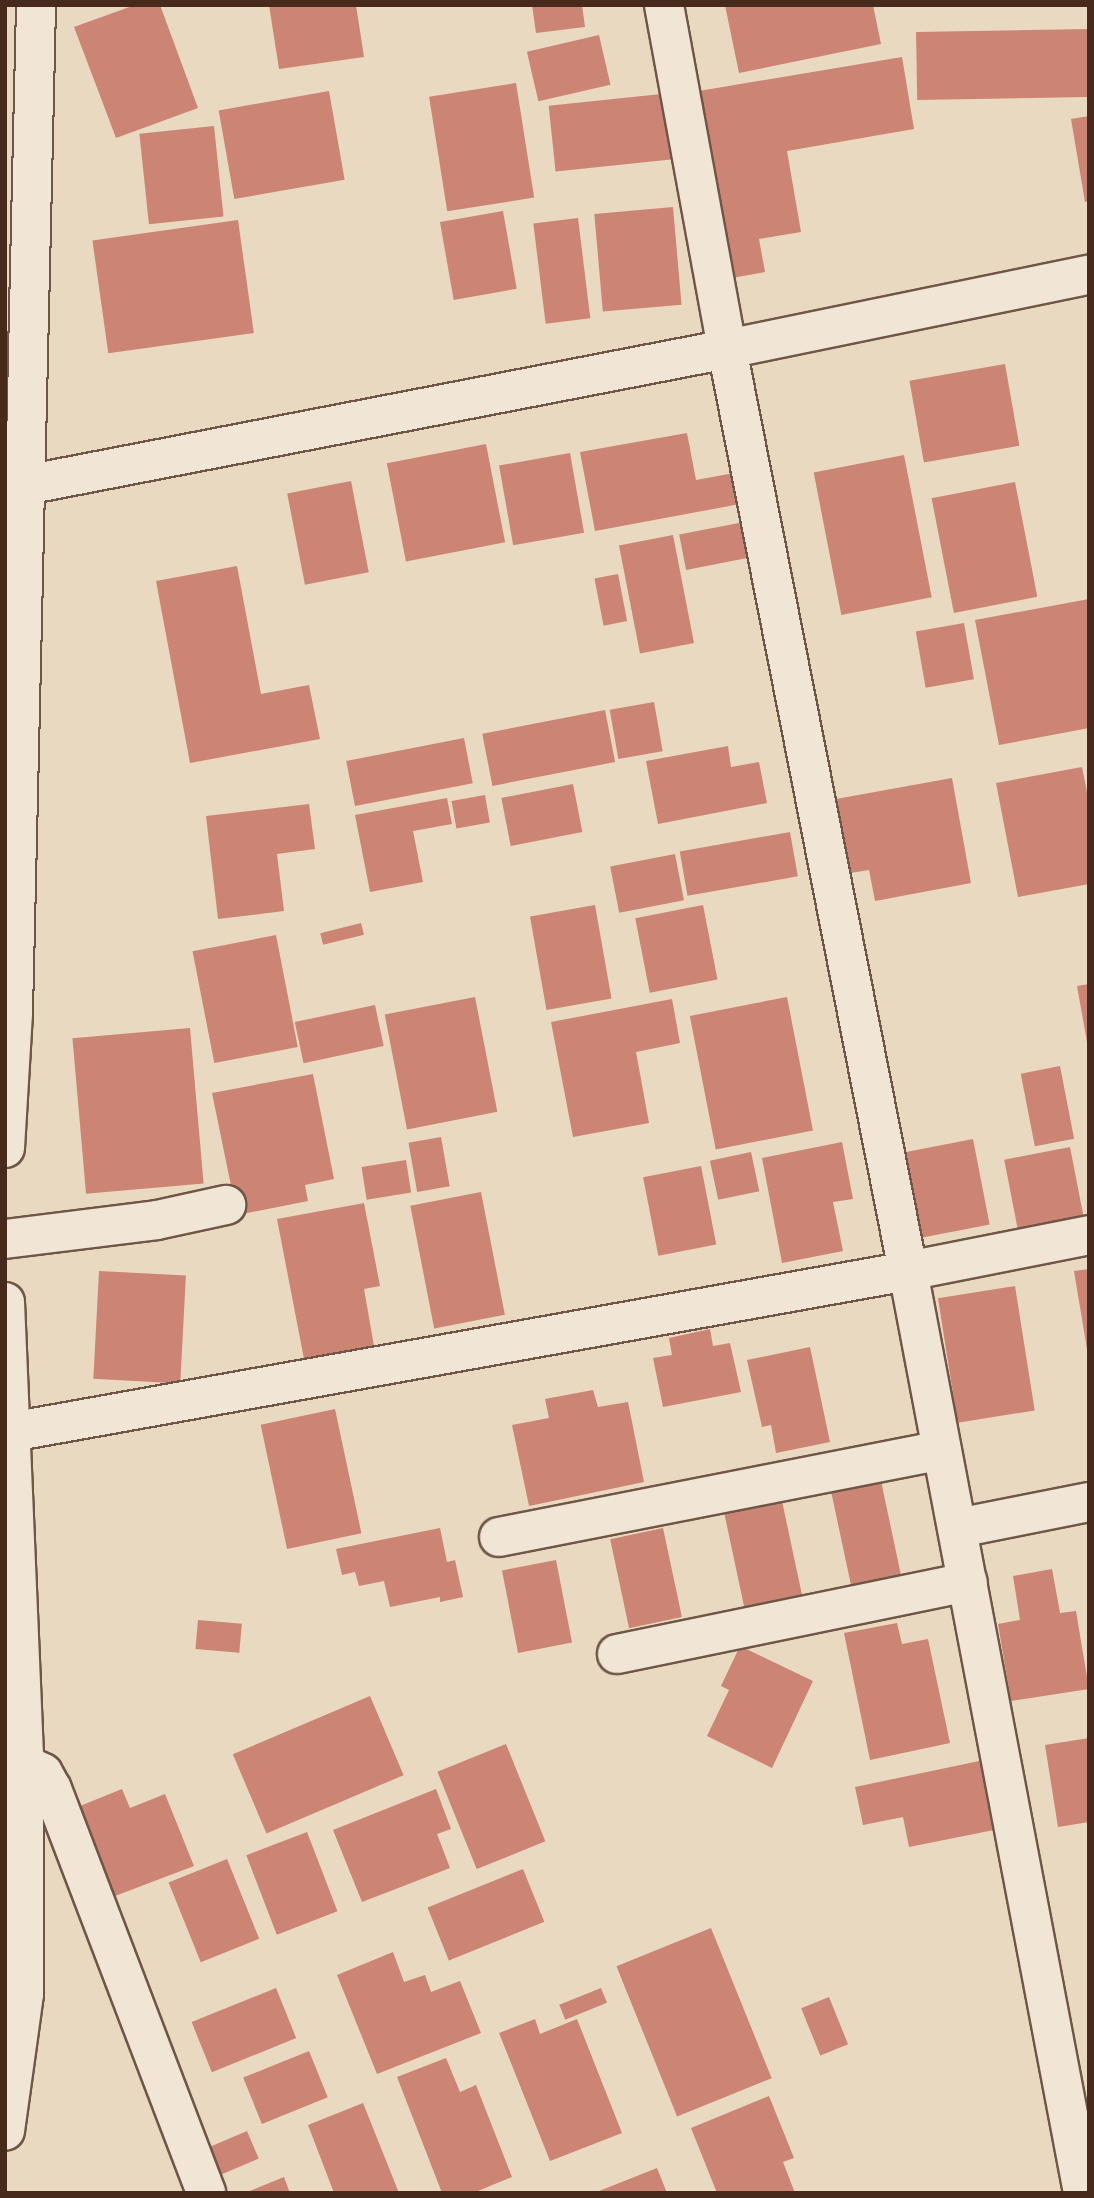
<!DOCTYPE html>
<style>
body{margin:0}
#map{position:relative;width:1094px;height:2198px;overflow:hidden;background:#e9d9c0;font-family:Cardo,serif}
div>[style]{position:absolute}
.building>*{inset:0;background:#cc8474;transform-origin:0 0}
.roads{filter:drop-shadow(2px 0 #705646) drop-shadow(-2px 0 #705646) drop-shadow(0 2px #705646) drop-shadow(0 -2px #705646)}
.minor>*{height:38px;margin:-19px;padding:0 19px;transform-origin:19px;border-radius:19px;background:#f1e6d6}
span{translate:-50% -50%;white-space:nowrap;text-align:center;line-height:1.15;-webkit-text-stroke:5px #f1e6d6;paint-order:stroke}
.frame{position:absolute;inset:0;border:7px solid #482a1d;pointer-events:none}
</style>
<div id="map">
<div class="building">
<div style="clip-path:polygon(135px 5px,160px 5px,198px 108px,116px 138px,74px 27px)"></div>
<div style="clip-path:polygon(269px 5px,356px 5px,364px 57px,279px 69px)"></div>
<div style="clip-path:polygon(532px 5px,582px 5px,585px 27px,536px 33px)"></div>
<div style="clip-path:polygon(725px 5px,873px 5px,881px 44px,739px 73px)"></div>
<div style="left:1088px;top:29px;width:68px;height:172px;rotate:89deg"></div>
<div style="left:599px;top:35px;width:51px;height:74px;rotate:77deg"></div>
<div style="clip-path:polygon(902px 57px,914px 129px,787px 151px,801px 232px,759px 239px,765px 272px,732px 278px,699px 91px)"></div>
<div style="left:516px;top:83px;width:116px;height:88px;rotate:81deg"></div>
<div style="left:329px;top:91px;width:90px;height:112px;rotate:80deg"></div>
<div style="left:671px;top:93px;width:66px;height:123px;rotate:84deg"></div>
<div style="clip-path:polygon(1089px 116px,1089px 201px,1085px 202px,1071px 119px)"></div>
<div style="left:214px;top:126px;width:91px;height:75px;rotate:84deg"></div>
<div style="left:673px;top:207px;width:98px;height:79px;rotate:85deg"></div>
<div style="left:503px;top:211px;width:79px;height:64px;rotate:80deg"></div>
<div style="left:578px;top:218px;width:101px;height:45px;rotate:83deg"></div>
<div style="left:238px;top:220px;width:114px;height:147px;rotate:82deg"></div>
<div style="left:1005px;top:364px;width:83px;height:97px;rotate:80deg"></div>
<div style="clip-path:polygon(687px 433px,696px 480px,734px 473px,740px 504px,595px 531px,580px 452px)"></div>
<div style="left:486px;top:444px;width:100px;height:101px;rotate:79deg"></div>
<div style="left:570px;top:453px;width:81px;height:72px;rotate:80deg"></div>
<div style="left:904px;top:455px;width:145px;height:92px;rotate:79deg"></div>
<div style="left:351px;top:481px;width:93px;height:65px;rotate:79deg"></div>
<div style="left:1015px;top:482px;width:117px;height:85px;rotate:79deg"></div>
<div style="left:744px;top:522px;width:36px;height:66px;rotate:79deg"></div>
<div style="left:673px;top:535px;width:110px;height:55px;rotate:79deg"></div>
<div style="clip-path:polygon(237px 566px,261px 694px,309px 685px,320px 739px,190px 763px,156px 581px)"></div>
<div style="left:618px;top:574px;width:48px;height:24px;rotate:79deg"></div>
<div style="clip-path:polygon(1089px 599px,1089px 728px,999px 745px,975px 620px)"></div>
<div style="left:964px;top:623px;width:57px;height:49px;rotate:80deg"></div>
<div style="left:654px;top:702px;width:50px;height:45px;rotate:80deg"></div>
<div style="left:605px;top:710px;width:53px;height:125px;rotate:79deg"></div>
<div style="left:464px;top:738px;width:46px;height:120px;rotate:79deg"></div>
<div style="clip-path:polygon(728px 746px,731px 767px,759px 762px,767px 803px,658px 824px,646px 761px)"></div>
<div style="clip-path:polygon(1082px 767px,1089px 802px,1089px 884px,1018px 897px,996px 783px)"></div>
<div style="clip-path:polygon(952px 778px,971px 883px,875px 901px,869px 870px,850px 873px,836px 799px)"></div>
<div style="left:573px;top:784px;width:49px;height:73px;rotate:79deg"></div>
<div style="left:485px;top:795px;width:28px;height:34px;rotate:80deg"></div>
<div style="clip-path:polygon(447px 798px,452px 824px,413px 831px,423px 882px,370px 892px,355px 815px)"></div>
<div style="clip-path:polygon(309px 804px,315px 849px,277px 854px,284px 911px,218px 919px,206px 816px)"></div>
<div style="left:790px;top:832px;width:45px;height:112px;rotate:80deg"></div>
<div style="left:675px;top:854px;width:47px;height:66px;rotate:79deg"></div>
<div style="left:595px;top:905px;width:95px;height:66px;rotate:80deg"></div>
<div style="left:703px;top:905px;width:76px;height:69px;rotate:79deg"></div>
<div style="left:361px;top:923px;width:12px;height:42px;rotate:76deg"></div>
<div style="left:276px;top:935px;width:114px;height:85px;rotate:79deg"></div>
<div style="clip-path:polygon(1089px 984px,1089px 1042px,1087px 1042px,1077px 986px)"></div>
<div style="left:475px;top:997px;width:117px;height:92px;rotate:79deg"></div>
<div style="left:787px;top:997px;width:136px;height:99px;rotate:79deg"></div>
<div style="clip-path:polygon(672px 999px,680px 1043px,636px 1052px,649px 1123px,573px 1137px,551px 1022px)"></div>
<div style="left:375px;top:1005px;width:42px;height:82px;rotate:78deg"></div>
<div style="left:190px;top:1028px;width:156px;height:118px;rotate:85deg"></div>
<div style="left:1060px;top:1066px;width:74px;height:40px;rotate:79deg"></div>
<div style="clip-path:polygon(313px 1074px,334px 1179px,305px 1185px,308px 1201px,237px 1215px,212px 1093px)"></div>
<div style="left:441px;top:1137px;width:50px;height:33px;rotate:80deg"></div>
<div style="left:973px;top:1139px;width:87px;height:72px;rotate:79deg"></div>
<div style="clip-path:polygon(842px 1142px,853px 1199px,833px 1202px,843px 1251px,782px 1263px,762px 1158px)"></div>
<div style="left:1070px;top:1147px;width:76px;height:67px;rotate:79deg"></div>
<div style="left:751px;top:1152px;width:40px;height:42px;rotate:78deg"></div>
<div style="left:406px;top:1160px;width:33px;height:45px;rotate:81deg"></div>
<div style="left:701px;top:1166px;width:80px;height:59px;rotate:79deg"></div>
<div style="left:481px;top:1192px;width:125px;height:72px;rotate:79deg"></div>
<div style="clip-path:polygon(364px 1203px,380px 1286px,364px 1289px,374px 1346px,304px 1359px,277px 1219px)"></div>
<div style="clip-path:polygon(1089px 1269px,1089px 1349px,1087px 1349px,1074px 1271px)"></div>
<div style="left:99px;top:1271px;width:87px;height:108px;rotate:3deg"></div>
<div style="left:1015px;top:1286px;width:126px;height:78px;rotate:81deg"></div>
<div style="clip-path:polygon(710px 1329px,713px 1346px,730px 1343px,741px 1392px,663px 1407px,653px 1358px,672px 1355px,669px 1338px)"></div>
<div style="clip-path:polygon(810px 1347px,830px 1442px,776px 1453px,771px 1425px,762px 1427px,747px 1360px)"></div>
<div style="clip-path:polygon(593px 1390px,598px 1407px,628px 1402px,644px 1482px,529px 1506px,512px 1425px,549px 1418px,545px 1399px)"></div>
<div style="left:335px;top:1409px;width:127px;height:76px;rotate:78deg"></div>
<div style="left:881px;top:1481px;width:97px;height:51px;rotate:78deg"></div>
<div style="left:782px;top:1501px;width:98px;height:59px;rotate:78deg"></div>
<div style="clip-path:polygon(440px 1528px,447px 1562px,455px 1560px,463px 1597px,440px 1602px,440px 1597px,390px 1607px,384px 1581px,359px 1586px,355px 1572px,342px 1575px,336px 1549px)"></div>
<div style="left:663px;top:1528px;width:91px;height:54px;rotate:78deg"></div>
<div style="left:556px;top:1560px;width:84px;height:55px;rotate:79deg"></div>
<div style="clip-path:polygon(1052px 1569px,1060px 1613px,1076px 1611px,1089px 1689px,1011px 1701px,998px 1624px,1020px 1620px,1013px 1576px)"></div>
<div style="left:198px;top:1620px;width:44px;height:29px;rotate:5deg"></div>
<div style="clip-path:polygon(897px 1623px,902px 1644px,928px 1639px,950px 1743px,870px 1760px,844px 1633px)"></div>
<div style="clip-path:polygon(740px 1646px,813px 1681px,772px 1768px,707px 1736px,729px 1690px,721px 1686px)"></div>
<div style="left:370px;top:1696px;width:86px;height:149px;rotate:67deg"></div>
<div style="clip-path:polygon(1089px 1738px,1089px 1822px,1058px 1827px,1045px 1745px)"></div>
<div style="left:506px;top:1744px;width:105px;height:74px;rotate:68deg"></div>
<div style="clip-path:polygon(984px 1760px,999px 1829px,909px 1847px,903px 1817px,863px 1825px,855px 1787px)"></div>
<div style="clip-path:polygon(122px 1789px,130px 1808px,165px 1794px,194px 1866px,115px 1896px,80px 1806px)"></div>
<div style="clip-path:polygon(436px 1789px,451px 1829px,437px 1834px,450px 1868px,362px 1902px,333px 1830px)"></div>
<div style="left:307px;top:1832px;width:85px;height:65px;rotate:69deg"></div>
<div style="left:227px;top:1859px;width:86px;height:63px;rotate:68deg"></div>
<div style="left:523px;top:1869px;width:57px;height:103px;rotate:68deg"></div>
<div style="left:711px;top:1928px;width:162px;height:102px;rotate:68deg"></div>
<div style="clip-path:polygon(393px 1952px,404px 1982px,425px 1975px,431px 1992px,460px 1981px,481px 2033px,377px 2074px,337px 1975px)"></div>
<div style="left:276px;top:1988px;width:54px;height:91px;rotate:68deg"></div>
<div style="left:601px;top:1988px;width:16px;height:45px;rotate:68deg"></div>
<div style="left:829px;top:1997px;width:51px;height:30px;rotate:68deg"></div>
<div style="clip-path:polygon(535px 2019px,540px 2034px,577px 2019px,622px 2133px,550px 2161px,499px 2033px)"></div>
<div style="left:309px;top:2051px;width:50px;height:71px;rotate:68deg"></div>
<div style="clip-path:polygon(446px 2058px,460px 2092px,476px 2085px,512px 2177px,473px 2193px,442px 2193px,397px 2077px)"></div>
<div style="clip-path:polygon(769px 2096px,794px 2158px,783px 2162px,795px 2193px,717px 2193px,691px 2128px)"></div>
<div style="clip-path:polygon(363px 2103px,399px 2193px,334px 2193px,308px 2125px)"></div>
<div style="left:247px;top:2131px;width:30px;height:49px;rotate:67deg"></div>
<div style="clip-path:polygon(657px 2168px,667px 2193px,594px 2193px)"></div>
<div style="clip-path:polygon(284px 2177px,290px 2193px,245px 2193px)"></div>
</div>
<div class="roads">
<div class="minor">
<div style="left:664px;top:5px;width:350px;rotate:79.6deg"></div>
<div style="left:727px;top:349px;width:940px;rotate:78.89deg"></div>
<div style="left:908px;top:1271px;width:938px;rotate:79.25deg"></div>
<div style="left:5px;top:489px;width:735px;rotate:-10.97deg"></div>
<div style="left:727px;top:349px;width:369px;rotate:-11.6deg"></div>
<div style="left:5px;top:1148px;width:136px;rotate:-86.6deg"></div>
<div style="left:13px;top:1012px;width:1007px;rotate:-88.69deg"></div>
<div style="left:5px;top:1239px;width:153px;rotate:-7.1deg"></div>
<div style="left:157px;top:1220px;width:71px;rotate:-12.3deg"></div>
<div style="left:5px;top:1302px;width:462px;rotate:87.6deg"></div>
<div style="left:24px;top:1764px;width:230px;rotate:90deg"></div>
<div style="left:24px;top:1994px;width:138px;rotate:97.9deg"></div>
<div style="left:11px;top:1432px;width:911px;rotate:-10.18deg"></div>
<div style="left:908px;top:1271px;width:185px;rotate:-11.2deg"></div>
<div style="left:958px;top:1528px;width:134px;rotate:-11.2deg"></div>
<div style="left:499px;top:1537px;width:451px;rotate:-11.1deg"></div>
<div style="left:617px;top:1654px;width:358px;rotate:-11.6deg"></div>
<div style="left:24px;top:1764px;width:21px;rotate:25deg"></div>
<div style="left:43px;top:1773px;width:18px;rotate:61deg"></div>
<div style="left:52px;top:1789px;width:432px;rotate:69.1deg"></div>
</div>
</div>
<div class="frame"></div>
</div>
